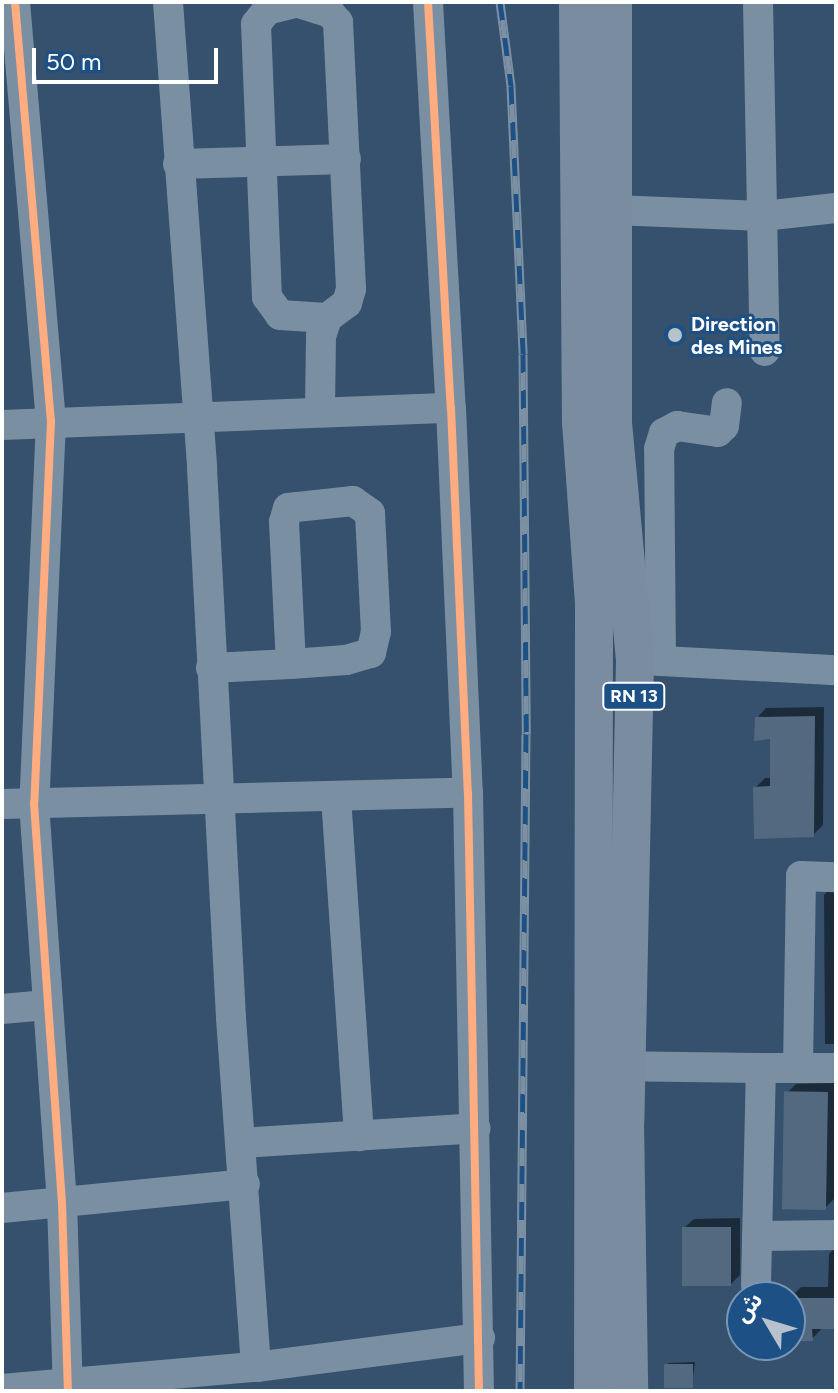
<!DOCTYPE html>
<meta charset="utf-8">
<style>
body{margin:0}
#map{position:relative;width:838px;height:1393px;overflow:hidden;background:#35516d;font-family:Figtree,"Noto Sans Arabic",sans-serif}
div>[style]{position:absolute}
.shadow>*{inset:0;background:#0007}
.building>*{inset:0;background:#536980;transform-origin:0 0}
.minor>*{height:30px;margin:-15px;padding:0 15px;transform-origin:15px;border-radius:15px;background:#7b8fa3}
.major>*{height:38px;margin:-19px;padding:0 19px;transform-origin:19px;border-radius:19px;background:#7a8da0}
.rail>*{height:9px;margin-top:-4.5px;transform-origin:0;background:repeating-linear-gradient(90deg,#1d5085 0 18px,#7c90a3 0 36px);box-sizing:border-box;border-block:2px solid #7c90a3}
.cycleway>*{height:8px;margin:-4px;padding:0 4px;transform-origin:4px;border-radius:4px;background:#ffac80}
.dots>*{width:22px;height:22px;translate:-50% -50%;box-sizing:border-box;border:4px solid #1d5085;border-radius:50%}
span{translate:-50% -50%;white-space:nowrap;text-align:center;line-height:1.15;-webkit-text-stroke:6px #1d5085;paint-order:stroke}
.shield-label span{padding:2px 6px;background:#1d5085;border:2px solid;border-radius:6px;-webkit-text-stroke-width:0}
.shield-label{font-size:18px;color:#fff;font-weight:700}
.poi-label{font-size:20px;color:#fff;font-weight:700}
.left{translate:0 -50%;text-align:left}
.frame{position:absolute;inset:0;border:4px solid #fff;pointer-events:none}
.north{position:absolute;left:726px;top:1281px;width:80px;height:80px;box-sizing:border-box;background:#1d5085;border:2px solid #7796b6;border-radius:50%;rotate:308deg;font-size:22px;font-weight:700;line-height:32px;text-align:center;color:#fff}
.north::after{content:'';display:block;margin:auto;width:28px;height:36px;background:#b8c2cc;clip-path:polygon(50% 0,100% 100%,50% 72%,0 100%)}
.scale{position:absolute;left:32px;top:48px;width:186px;height:36px;box-sizing:border-box;border:4px solid #fff;border-top:0;padding-left:10px;font-size:24px;line-height:28px;white-space:nowrap;color:#fff;-webkit-text-stroke:6px #1d5085;paint-order:stroke}
</style>
<div id="map">
<div class="shadow">
<div style="clip-path:polygon(824px 707px,823px 825px,813px 835px,755px 788px,765px 778px,772px 778px,772px 737px,757px 718px,766px 708px)"></div>
<div style="clip-path:polygon(836px 883px,836px 1044px,825px 1044px,824px 895px)"></div>
<div style="clip-path:polygon(836px 1083px,834px 1199px,825px 1208px,786px 1094px,796px 1084px)"></div>
<div style="clip-path:polygon(740px 1218px,740px 1275px,731px 1284px,684px 1228px,694px 1219px)"></div>
<div style="clip-path:polygon(836px 1247px,836px 1327px,823px 1327px,812px 1339px,790px 1339px,790px 1298px,801px 1287px,828px 1287px,829px 1254px)"></div>
<div style="clip-path:polygon(695px 1362px,692px 1386px,666px 1365px,669px 1363px)"></div>
</div>
<div class="building">
<div style="clip-path:polygon(815px 716px,814px 837px,754px 839px,753px 787px,770px 786px,770px 739px,754px 741px,755px 717px)"></div>
<div style="left:828px;top:1092px;width:118px;height:44px;rotate:91deg"></div>
<div style="left:731px;top:1227px;width:59px;height:49px;rotate:90deg"></div>
<div style="clip-path:polygon(790px 1298px,836px 1298px,836px 1329px,812px 1329px,813px 1341px,790px 1341px)"></div>
<div style="left:693px;top:1364px;width:24px;height:29px;rotate:90deg"></div>
</div>
<div class="minor">
<div style="left:15px;top:2px;width:421px;rotate:85.1deg"></div>
<div style="left:51px;top:421px;width:382px;rotate:92.5deg"></div>
<div style="left:34px;top:803px;width:400px;rotate:86deg"></div>
<div style="left:62px;top:1202px;width:189px;rotate:88.2deg"></div>
<div style="left:168px;top:2px;width:467px;rotate:85.8deg"></div>
<div style="left:202px;top:468px;width:551px;rotate:86.98deg"></div>
<div style="left:231px;top:1018px;width:350px;rotate:85.9deg"></div>
<div style="left:295px;top:2px;width:37px;rotate:17deg"></div>
<div style="left:330px;top:13px;width:12px;rotate:48deg"></div>
<div style="left:338px;top:22px;width:267px;rotate:87.2deg"></div>
<div style="left:351px;top:289px;width:15px;rotate:106deg"></div>
<div style="left:347px;top:303px;width:25px;rotate:143deg"></div>
<div style="left:327px;top:318px;width:19px;rotate:108deg"></div>
<div style="left:321px;top:336px;width:76px;rotate:90.8deg"></div>
<div style="left:428px;top:2px;width:407px;rotate:86.8deg"></div>
<div style="left:451px;top:408px;width:385px;rotate:87.5deg"></div>
<div style="left:468px;top:793px;width:598px;rotate:88.95deg"></div>
<div style="left:758px;top:2px;width:349px;rotate:88.9deg"></div>
<div style="left:295px;top:3px;width:29px;rotate:166deg"></div>
<div style="left:267px;top:10px;width:18px;rotate:128deg"></div>
<div style="left:256px;top:24px;width:273px;rotate:87.7deg"></div>
<div style="left:267px;top:297px;width:22px;rotate:54deg"></div>
<div style="left:280px;top:315px;width:47px;rotate:3.7deg"></div>
<div style="left:178px;top:164px;width:168px;rotate:-1.7deg"></div>
<div style="left:613px;top:210px;width:150px;rotate:2.3deg"></div>
<div style="left:763px;top:216px;width:73px;rotate:-6.3deg"></div>
<div style="left:2px;top:425px;width:449px;rotate:-2.2deg"></div>
<div style="left:642px;top:660px;width:194px;rotate:3deg"></div>
<div style="left:661px;top:661px;width:212px;rotate:-90.5deg"></div>
<div style="left:659px;top:449px;width:17px;rotate:-73deg"></div>
<div style="left:664px;top:433px;width:15px;rotate:-28deg"></div>
<div style="left:677px;top:426px;width:41px;rotate:8.3deg"></div>
<div style="left:718px;top:432px;width:8px;rotate:-45deg"></div>
<div style="left:724px;top:426px;width:23px;rotate:-83deg"></div>
<div style="left:211px;top:668px;width:80px;rotate:-2.9deg"></div>
<div style="left:291px;top:664px;width:55px;rotate:-4.2deg"></div>
<div style="left:346px;top:660px;width:26px;rotate:-16deg"></div>
<div style="left:371px;top:653px;width:22px;rotate:-77deg"></div>
<div style="left:376px;top:632px;width:119px;rotate:-92.9deg"></div>
<div style="left:370px;top:513px;width:21px;rotate:-145deg"></div>
<div style="left:353px;top:501px;width:65px;rotate:173.9deg"></div>
<div style="left:288px;top:508px;width:15px;rotate:106deg"></div>
<div style="left:284px;top:522px;width:142px;rotate:87.2deg"></div>
<div style="left:336px;top:797px;width:340px;rotate:86.1deg"></div>
<div style="left:2px;top:804px;width:466px;rotate:-1.4deg"></div>
<div style="left:2px;top:1009px;width:45px;rotate:-5.1deg"></div>
<div style="left:607px;top:1066px;width:154px;rotate:0.7deg"></div>
<div style="left:798px;top:1068px;width:192px;rotate:-89.1deg"></div>
<div style="left:801px;top:876px;width:35px;rotate:2deg"></div>
<div style="left:240px;top:1143px;width:236px;rotate:-3.6deg"></div>
<div style="left:2px;top:1208px;width:244px;rotate:-5.6deg"></div>
<div style="left:757px;top:1236px;width:79px;rotate:-0.7deg"></div>
<div style="left:756px;top:1285px;width:217px;rotate:-88.7deg"></div>
<div style="left:761px;top:1068px;width:75px"></div>
<div style="left:2px;top:1389px;width:255px;rotate:-5deg"></div>
<div style="left:256px;top:1367px;width:226px;rotate:-7.4deg"></div>
</div>
<div class="major">
<div style="left:578px;top:2px;width:420px;rotate:89.6deg"></div>
<div style="left:581px;top:422px;width:183px;rotate:85.9deg"></div>
<div style="left:594px;top:605px;width:786px;rotate:90.07deg"></div>
<div style="left:613px;top:2px;width:421px;rotate:90deg"></div>
<div style="left:613px;top:423px;width:238px;rotate:84.7deg"></div>
<div style="left:635px;top:660px;width:462px;rotate:91.2deg"></div>
<div style="left:625px;top:1122px;width:269px;rotate:89.1deg"></div>
</div>
<div class="rail">
<div style="left:500px;top:2px;width:85px;rotate:82.5deg"></div>
<div style="left:511px;top:86px;width:268px;rotate:87.4deg"></div>
<div style="left:523px;top:354px;width:380px;rotate:89.5deg"></div>
<div style="left:526px;top:734px;width:657px;rotate:90.52deg"></div>
</div>
<div class="cycleway">
<div style="left:15px;top:2px;width:421px;rotate:85.1deg"></div>
<div style="left:51px;top:421px;width:382px;rotate:92.5deg"></div>
<div style="left:34px;top:803px;width:400px;rotate:86deg"></div>
<div style="left:62px;top:1202px;width:189px;rotate:88.2deg"></div>
<div style="left:428px;top:2px;width:407px;rotate:86.8deg"></div>
<div style="left:451px;top:408px;width:385px;rotate:87.5deg"></div>
<div style="left:468px;top:793px;width:598px;rotate:88.95deg"></div>
</div>
<div class="dots">
<div style="left:675px;top:335px;background:#b8c2cc"></div>
</div>
<div class="shield-label">
<span style="left:634px;top:696px">RN 13</span>
</div>
<div class="poi-label">
<span class="left" style="left:691px;top:336px">Direction<br>des Mines</span>
</div>
<div class="frame"></div>
<div class="north">ش</div>
<div class="scale">50 m</div>
</div>
